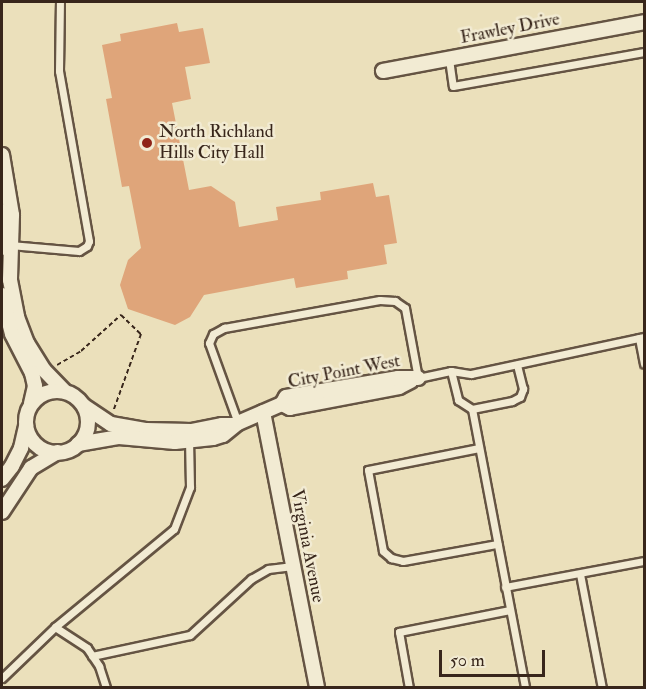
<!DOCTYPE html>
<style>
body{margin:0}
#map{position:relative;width:646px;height:689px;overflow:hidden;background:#ebe0bb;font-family:"IM FELL Double Pica",serif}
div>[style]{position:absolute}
.building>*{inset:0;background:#dfa57a}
.path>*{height:2px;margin-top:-1px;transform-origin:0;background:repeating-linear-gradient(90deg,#38261b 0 4.5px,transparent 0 7.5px)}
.roads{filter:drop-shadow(2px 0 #655443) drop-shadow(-2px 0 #655443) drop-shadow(0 2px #655443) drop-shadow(0 -2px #655443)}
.lane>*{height:7px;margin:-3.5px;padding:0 3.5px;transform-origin:3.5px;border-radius:3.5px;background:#f2ebd3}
.street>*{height:14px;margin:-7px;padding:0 7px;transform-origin:7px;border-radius:7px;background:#f2ebd3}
.street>.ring{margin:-7px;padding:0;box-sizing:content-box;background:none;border:14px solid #f2ebd3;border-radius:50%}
.dots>*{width:16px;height:16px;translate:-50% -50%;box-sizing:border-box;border:3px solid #f2ebd3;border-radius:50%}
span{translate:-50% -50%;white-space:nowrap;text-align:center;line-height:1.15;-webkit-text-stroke:5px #f2ebd3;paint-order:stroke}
.street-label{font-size:18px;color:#38261b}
.poi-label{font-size:18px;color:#38261b}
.left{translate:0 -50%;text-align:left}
.frame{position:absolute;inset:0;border:3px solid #38261b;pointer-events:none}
.scale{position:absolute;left:439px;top:650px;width:106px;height:27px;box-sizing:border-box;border:3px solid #38261b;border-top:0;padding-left:8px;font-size:18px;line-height:21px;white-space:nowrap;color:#38261b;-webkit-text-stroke:4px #f2ebd3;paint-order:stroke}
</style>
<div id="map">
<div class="building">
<div style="clip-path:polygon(177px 23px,179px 32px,203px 28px,210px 63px,185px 67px,191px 99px,172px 103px,189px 190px,211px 186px,235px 202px,239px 227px,278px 220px,276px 207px,321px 200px,320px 192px,373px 183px,376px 197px,389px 195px,397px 243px,384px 245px,387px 264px,347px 271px,348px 279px,296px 288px,294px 278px,204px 295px,190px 317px,175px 325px,128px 309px,120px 285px,128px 260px,141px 248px,129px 186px,122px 187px,106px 99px,112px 98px,102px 45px,121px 41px,120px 34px)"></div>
</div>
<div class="path">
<div style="left:57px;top:365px;width:28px;rotate:-30deg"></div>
<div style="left:81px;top:351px;width:54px;rotate:-42deg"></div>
<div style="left:121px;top:315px;width:28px;rotate:44deg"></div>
<div style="left:141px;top:334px;width:80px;rotate:109.8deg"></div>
</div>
<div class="roads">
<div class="lane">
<div style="left:449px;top:59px;width:27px;rotate:82deg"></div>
<div style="left:453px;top:86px;width:194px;rotate:-10.1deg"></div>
<div style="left:10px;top:245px;width:69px;rotate:5deg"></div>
<div style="left:79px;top:251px;width:9px;rotate:-32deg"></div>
<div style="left:87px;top:246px;width:5px;rotate:-68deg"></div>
<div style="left:89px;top:241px;width:173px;rotate:-100deg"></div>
<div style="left:59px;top:71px;width:69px;rotate:-89.2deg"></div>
<div style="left:639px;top:338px;width:26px;rotate:79deg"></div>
<div style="left:451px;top:371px;width:30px;rotate:76deg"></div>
<div style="left:458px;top:400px;width:17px;rotate:33deg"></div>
<div style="left:472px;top:409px;width:284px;rotate:79.2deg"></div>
<div style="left:472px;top:409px;width:41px;rotate:-11.3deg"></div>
<div style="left:512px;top:401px;width:9px;rotate:-27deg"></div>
<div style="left:520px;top:397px;width:9px;rotate:-69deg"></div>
<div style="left:523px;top:389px;width:25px;rotate:-104deg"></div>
<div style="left:238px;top:423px;width:85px;rotate:-109.9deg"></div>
<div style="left:209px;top:343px;width:10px;rotate:-66deg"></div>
<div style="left:213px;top:334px;width:13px;rotate:-29deg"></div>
<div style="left:224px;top:328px;width:158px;rotate:-10.2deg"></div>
<div style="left:380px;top:300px;width:15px;rotate:4deg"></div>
<div style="left:395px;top:301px;width:12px;rotate:35deg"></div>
<div style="left:405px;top:308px;width:71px;rotate:79.5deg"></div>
<div style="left:418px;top:378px;width:34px;rotate:-12deg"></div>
<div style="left:451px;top:371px;width:20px;rotate:9deg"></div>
<div style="left:471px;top:374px;width:177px;rotate:-12.1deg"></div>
<div style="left:479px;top:448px;width:113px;rotate:168.8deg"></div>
<div style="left:368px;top:470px;width:82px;rotate:79.5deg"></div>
<div style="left:383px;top:551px;width:11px;rotate:41deg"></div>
<div style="left:391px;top:558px;width:12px;rotate:14deg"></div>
<div style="left:403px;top:561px;width:96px;rotate:-10.3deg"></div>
<div style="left:580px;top:574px;width:116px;rotate:79.1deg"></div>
<div style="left:505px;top:587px;width:141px;rotate:-10.6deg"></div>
<div style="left:55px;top:627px;width:38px;rotate:33deg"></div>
<div style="left:87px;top:648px;width:22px;rotate:56deg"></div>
<div style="left:99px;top:666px;width:23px;rotate:72deg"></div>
<div style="left:92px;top:656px;width:100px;rotate:-12.1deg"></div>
<div style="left:190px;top:635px;width:83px;rotate:-42.6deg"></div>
<div style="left:251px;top:579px;width:20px;rotate:-30deg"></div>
<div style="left:268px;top:569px;width:25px;rotate:-7deg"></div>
<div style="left:2px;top:678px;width:74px;rotate:-43.9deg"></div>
<div style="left:55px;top:627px;width:154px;rotate:-39.5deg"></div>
<div style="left:174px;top:529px;width:45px;rotate:-69.1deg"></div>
<div style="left:190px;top:487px;width:46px;rotate:-91.2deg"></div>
<div style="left:409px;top:688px;width:57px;rotate:-100.1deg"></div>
<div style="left:399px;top:632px;width:113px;rotate:-11.2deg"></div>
</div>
<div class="street">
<div style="left:383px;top:71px;width:266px;rotate:-10.6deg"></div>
<div style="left:2px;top:155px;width:61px;rotate:80.5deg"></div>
<div style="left:12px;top:215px;width:65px;rotate:91.8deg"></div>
<div style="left:10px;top:280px;width:38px;rotate:79deg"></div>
<div style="left:17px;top:317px;width:28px;rotate:69deg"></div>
<div style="left:27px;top:343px;width:32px;rotate:58deg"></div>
<div style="left:44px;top:370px;width:30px;rotate:46deg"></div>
<div style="left:2px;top:211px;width:37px;rotate:90deg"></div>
<div style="left:2px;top:295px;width:40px;rotate:75.6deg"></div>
<div style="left:12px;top:334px;width:44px;rotate:62.9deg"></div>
<div style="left:32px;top:373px;width:13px;rotate:77deg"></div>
<div style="left:35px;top:386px;width:18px;rotate:103deg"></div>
<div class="ring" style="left:26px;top:391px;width:48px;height:48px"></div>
<div style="left:282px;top:404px;width:9px;rotate:27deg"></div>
<div style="left:290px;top:408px;width:111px;rotate:-10.9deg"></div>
<div style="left:399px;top:387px;width:13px;rotate:-27deg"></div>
<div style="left:84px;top:406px;width:32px;rotate:34deg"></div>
<div style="left:111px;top:424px;width:36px;rotate:10deg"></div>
<div style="left:146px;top:430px;width:45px;rotate:1.3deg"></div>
<div style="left:191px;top:431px;width:32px;rotate:-11deg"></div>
<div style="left:222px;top:425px;width:11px"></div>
<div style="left:263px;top:412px;width:281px;rotate:78.9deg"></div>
<div style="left:78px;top:444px;width:42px;rotate:-9.7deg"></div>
<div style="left:119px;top:437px;width:56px;rotate:5.1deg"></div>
<div style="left:175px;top:442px;width:38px;rotate:-6deg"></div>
<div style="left:213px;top:438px;width:10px;rotate:-17deg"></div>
<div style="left:223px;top:435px;width:19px;rotate:-39deg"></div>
<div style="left:238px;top:423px;width:48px;rotate:-23.4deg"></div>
<div style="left:282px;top:404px;width:8px;rotate:-60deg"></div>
<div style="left:286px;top:397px;width:114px;rotate:-9.6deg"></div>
<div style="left:398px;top:378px;width:20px"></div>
<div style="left:2px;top:479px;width:16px;rotate:-52deg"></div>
<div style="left:12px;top:466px;width:20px;rotate:-63deg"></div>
<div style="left:21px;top:448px;width:23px;rotate:-77deg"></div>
<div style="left:2px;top:512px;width:53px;rotate:-56.6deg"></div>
<div style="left:31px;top:468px;width:31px;rotate:-31deg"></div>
</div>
</div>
<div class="dots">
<div style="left:147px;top:143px;background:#8f2418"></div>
</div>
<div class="street-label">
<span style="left:510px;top:29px;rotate:-11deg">Frawley Drive</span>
<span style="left:344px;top:372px;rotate:-11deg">City Point West</span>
<span style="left:307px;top:546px;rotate:79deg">Virginia Avenue</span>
</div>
<div class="poi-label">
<span class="left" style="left:159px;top:143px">North Richland<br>Hills City Hall</span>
</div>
<div class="frame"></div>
<div class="scale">50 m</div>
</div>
